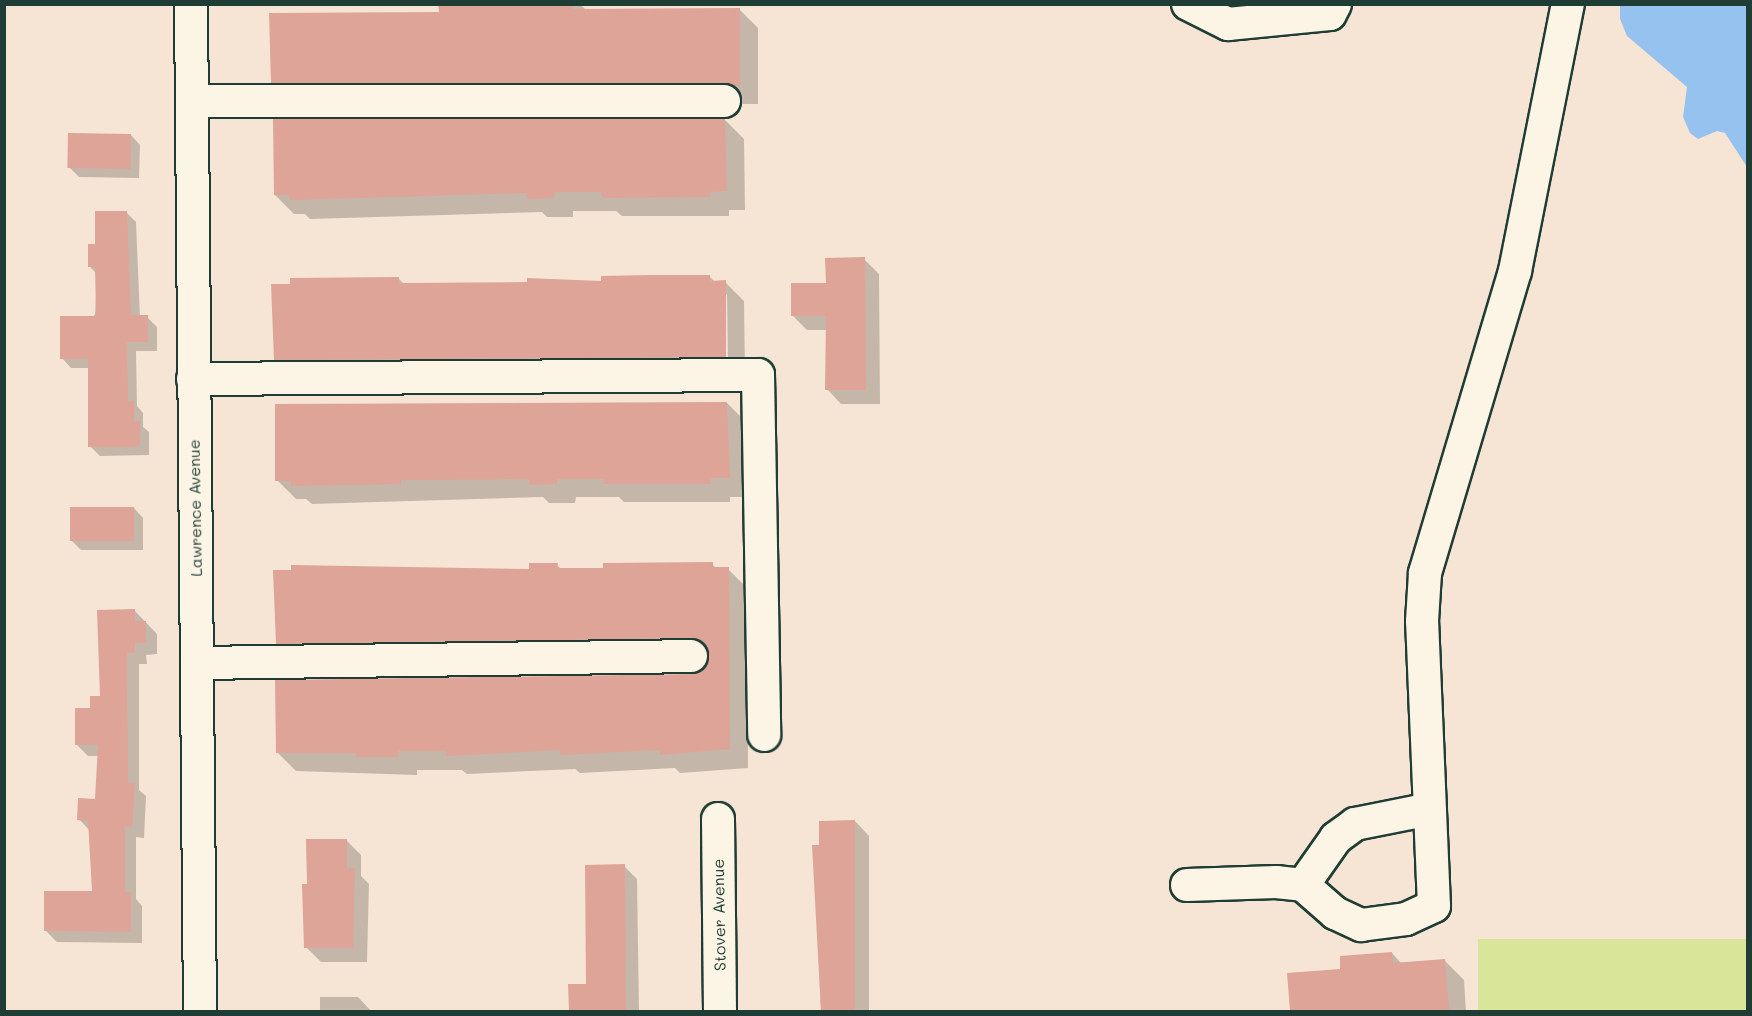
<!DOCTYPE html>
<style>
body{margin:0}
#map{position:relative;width:1752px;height:1016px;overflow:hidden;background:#f6e5d5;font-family:Mali,sans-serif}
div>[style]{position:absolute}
.green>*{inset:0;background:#d9e598;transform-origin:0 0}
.water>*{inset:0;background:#96c2ef}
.shadow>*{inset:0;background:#0003}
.building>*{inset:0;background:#dda497;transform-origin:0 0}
.roads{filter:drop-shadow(2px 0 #1f3d34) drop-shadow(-2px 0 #1f3d34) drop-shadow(0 2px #1f3d34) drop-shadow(0 -2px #1f3d34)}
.minor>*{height:32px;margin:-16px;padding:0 16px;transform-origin:16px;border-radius:16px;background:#fcf5e5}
span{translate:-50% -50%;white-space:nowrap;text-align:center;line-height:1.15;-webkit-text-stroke:6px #fcf5e5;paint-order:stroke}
.street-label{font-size:16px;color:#1f3d34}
.frame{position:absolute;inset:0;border:6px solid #1f3d34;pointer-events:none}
</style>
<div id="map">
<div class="green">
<div style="left:1747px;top:939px;width:72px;height:269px;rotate:90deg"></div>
</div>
<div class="water">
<div style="clip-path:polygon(1620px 5px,1747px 5px,1747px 167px,1725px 133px,1717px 131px,1698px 139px,1690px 133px,1683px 117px,1687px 87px,1627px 36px,1620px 19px)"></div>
</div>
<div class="shadow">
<div style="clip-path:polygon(440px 4px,580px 4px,587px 11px,739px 9px,758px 28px,758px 104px,291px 101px,272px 82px,440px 13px)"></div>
<div style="clip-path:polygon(725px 120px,744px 139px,745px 210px,729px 210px,729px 216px,622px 216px,616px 211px,573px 211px,573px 217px,547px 217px,542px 212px,310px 219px,305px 214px,294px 214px,275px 195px)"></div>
<div style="clip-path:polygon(131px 135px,140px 145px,139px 178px,79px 177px,69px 167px)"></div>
<div style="clip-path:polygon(126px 212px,136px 222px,140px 317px,147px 317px,157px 327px,157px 351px,136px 351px,137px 406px,143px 413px,143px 427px,149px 432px,149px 455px,100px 456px,90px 446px,90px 368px,71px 368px,62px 358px,95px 318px,97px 274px,90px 267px,97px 245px)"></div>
<div style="clip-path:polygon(864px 259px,879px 274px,880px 404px,841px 404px,827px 389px,827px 330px,807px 330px,793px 316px)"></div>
<div style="clip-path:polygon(evenodd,710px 277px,715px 282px,725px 282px,744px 301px,745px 376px,294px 379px,275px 360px,399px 279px,405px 285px,603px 283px,710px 277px,724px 292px,727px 295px,728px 365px,725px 365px,724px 292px)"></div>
<div style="clip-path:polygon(727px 403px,746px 422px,748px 497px,730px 497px,730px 502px,624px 502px,619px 497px,576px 497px,575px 503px,549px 503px,543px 497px,312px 504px,306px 499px,296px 499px,277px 480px)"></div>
<div style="clip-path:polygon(134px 508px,143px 518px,143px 550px,81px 550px,71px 540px)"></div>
<div style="clip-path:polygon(712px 564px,717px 569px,728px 569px,747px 588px,748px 768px,680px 773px,675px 768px,580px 773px,575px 769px,467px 774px,462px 770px,417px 770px,417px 775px,296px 771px,277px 752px,692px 675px,708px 666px,708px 656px,296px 662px,277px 643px,293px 566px,530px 570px,557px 565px,562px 570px)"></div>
<div style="clip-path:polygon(134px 610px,157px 634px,157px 654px,146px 655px,147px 664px,139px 664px,139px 790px,146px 796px,144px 838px,136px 837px,136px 899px,142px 906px,142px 943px,57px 942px,46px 931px,93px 893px,90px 831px,79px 819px,97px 801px,99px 756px,88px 756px,76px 744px,91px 710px,101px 697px)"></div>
<div style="clip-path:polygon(855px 821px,869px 836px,869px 1012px,821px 1012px,814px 846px,820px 846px)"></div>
<div style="clip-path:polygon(346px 840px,361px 855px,361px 876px,369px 884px,367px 962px,321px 962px,306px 947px,308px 885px)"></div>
<div style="clip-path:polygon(624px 866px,637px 879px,639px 1012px,570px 1012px,570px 986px,587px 985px)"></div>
<div style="clip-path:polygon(1392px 953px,1402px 964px,1445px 961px,1464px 980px,1466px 1012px,1292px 1012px,1289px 974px,1342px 970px)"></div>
<div style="clip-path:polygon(320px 997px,358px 997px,372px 1012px,320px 1012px)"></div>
</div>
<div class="building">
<div style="clip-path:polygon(438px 4px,572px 4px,573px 9px,740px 8px,740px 86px,724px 83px,271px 83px,269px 13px,439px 12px)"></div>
<div style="clip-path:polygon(273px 119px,725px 119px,727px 191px,710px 192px,710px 197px,602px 198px,601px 192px,554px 192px,555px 198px,527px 199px,527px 193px,290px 200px,289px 195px,274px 195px)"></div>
<div style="left:68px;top:133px;width:63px;height:35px;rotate:1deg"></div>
<div style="clip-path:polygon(95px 211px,127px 211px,131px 315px,148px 315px,148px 342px,127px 342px,128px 401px,134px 401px,134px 421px,140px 421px,140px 445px,134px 447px,88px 447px,88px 359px,60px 359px,60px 316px,94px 316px,96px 312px,95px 267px,88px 267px,88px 244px,95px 244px)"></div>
<div style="clip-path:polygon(865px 257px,866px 390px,825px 390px,826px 316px,791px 316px,791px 283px,826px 283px,825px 258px)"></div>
<div style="clip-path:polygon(650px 275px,710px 275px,710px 281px,726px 280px,726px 357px,274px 360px,271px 284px,290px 284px,290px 278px,399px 277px,399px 283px,527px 282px,527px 278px,601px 281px,601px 276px)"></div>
<div style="clip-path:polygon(727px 402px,730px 478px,711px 478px,711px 484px,603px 484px,604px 479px,557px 479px,557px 484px,529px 485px,529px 479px,401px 480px,401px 484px,291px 486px,291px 481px,275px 481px,275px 404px)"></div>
<div style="left:70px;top:507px;width:64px;height:34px"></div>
<div style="clip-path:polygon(713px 562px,713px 567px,729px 567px,730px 749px,660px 755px,660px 750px,560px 755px,560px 750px,446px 756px,446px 751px,398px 751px,398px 757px,356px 757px,356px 753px,276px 753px,275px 680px,691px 674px,706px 665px,709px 655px,700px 641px,691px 638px,276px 644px,273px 570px,291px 570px,291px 565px,529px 569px,529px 563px,558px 563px,557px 568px,603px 568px,603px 563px)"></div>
<div style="clip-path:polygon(135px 609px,135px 621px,146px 621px,146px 643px,135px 643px,135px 653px,127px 653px,128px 783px,135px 783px,132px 827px,125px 826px,125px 892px,131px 892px,131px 932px,44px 931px,44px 891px,92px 891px,88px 821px,77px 820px,78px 798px,95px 799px,98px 745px,75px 745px,75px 708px,90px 708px,90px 696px,100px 696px,97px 610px)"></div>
<div style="clip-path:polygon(855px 820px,855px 1011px,821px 1011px,812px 845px,819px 845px,819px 821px)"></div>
<div style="clip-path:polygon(306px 839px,347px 839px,347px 868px,355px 868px,353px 948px,304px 948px,302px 884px,307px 884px)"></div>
<div style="clip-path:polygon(625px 864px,626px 1011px,569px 1011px,568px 984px,586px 984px,585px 865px)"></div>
<div style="clip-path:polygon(1392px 952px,1393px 963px,1445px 959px,1449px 1011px,1290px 1011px,1287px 973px,1340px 969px,1340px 956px)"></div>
</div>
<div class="roads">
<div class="minor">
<div style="left:191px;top:4px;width:1008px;rotate:89.49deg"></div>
<div style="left:1188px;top:4px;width:45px;rotate:26.6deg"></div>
<div style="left:1228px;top:24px;width:102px;rotate:-5.6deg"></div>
<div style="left:1330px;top:14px;width:11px;rotate:-63deg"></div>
<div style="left:192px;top:101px;width:532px"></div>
<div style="left:193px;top:379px;width:565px;rotate:-0.41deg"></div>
<div style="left:758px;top:375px;width:360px;rotate:89deg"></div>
<div style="left:197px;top:663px;width:494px;rotate:-0.8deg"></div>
<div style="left:718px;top:819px;width:193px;rotate:89.4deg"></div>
<div style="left:1187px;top:885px;width:89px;rotate:-1.9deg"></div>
<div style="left:1276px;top:882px;width:27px;rotate:6deg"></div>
<div style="left:1303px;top:885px;width:43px;rotate:41.2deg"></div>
<div style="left:1335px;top:913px;width:29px;rotate:25deg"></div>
<div style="left:1361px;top:925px;width:45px;rotate:-7.6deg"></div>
<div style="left:1406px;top:919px;width:31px;rotate:-25deg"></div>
<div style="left:1434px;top:906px;width:285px;rotate:-92.4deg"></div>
<div style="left:1422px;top:621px;width:48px;rotate:-86.4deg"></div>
<div style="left:1425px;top:573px;width:315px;rotate:-73.4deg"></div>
<div style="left:1515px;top:271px;width:272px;rotate:-78.8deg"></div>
<div style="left:1303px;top:885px;width:57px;rotate:-54.9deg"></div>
<div style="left:1336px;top:838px;width:24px;rotate:-36deg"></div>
<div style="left:1355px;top:824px;width:76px;rotate:-11.3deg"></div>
</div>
</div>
<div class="street-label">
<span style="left:195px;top:508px;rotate:-91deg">Lawrence Avenue</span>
<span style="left:719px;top:915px;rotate:-91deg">Stover Avenue</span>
</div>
<div class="frame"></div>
</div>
